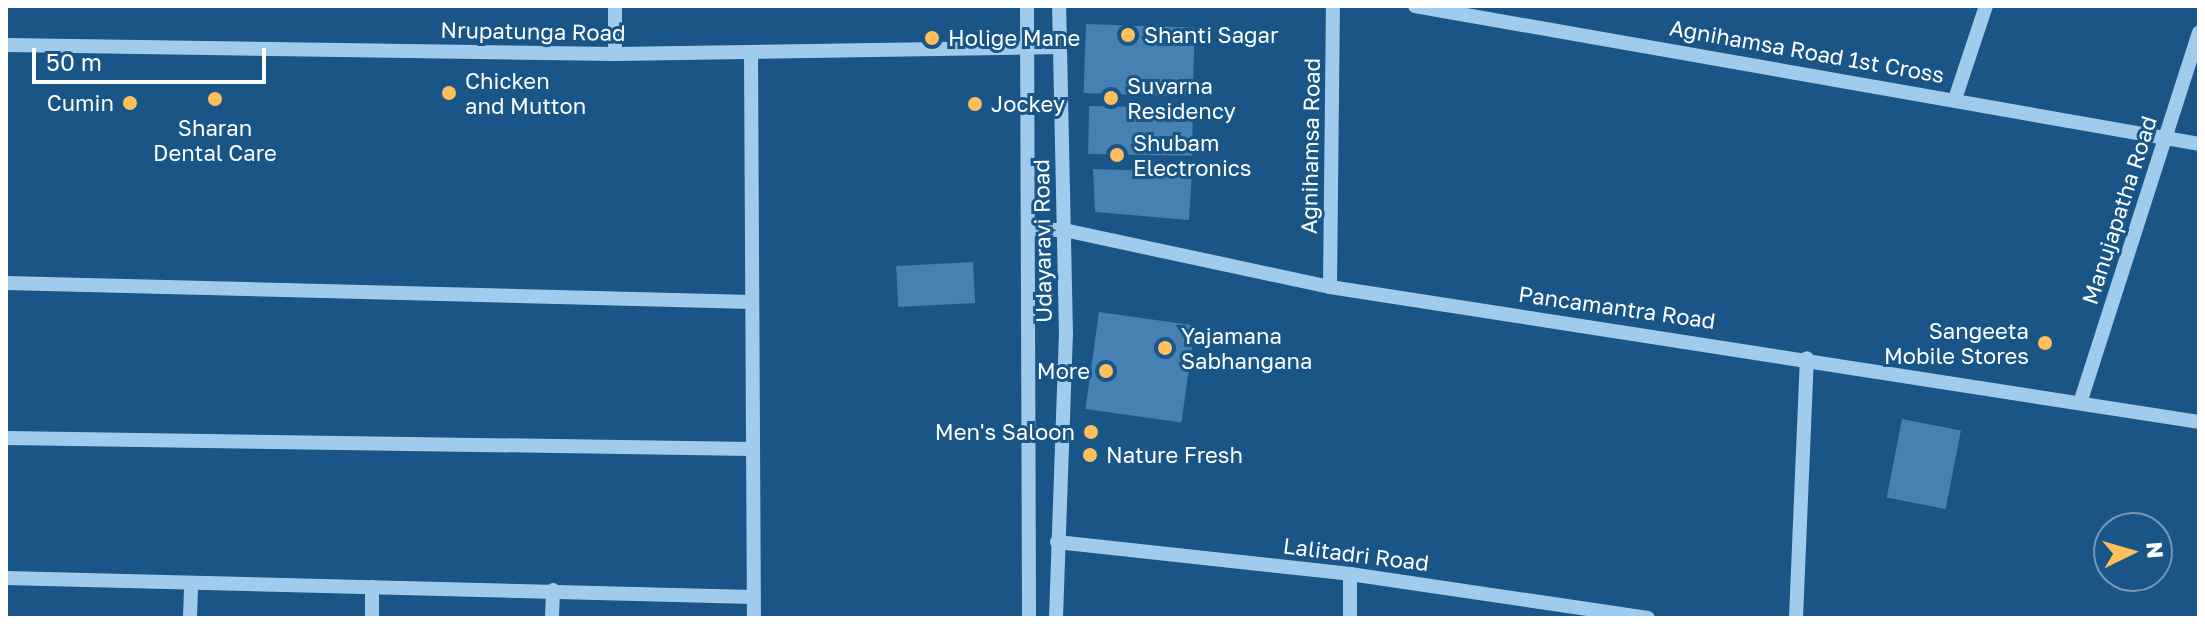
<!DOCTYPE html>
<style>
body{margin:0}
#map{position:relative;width:2205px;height:624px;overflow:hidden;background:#195587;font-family:"Golos Text",sans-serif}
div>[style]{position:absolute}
.building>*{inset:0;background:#4581b2;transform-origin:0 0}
.minor>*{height:14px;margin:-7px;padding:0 7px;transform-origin:7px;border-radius:7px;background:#a0cbed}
.dots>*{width:22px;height:22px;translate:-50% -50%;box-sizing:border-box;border:4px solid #195587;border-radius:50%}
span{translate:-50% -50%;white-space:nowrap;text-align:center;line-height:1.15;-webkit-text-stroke:6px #195587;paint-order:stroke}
.street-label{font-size:22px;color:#fff}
.poi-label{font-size:22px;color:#fff}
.left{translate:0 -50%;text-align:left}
.right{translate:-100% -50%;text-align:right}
.frame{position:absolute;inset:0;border:8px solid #fff;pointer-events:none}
.north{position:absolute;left:2093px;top:512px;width:80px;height:80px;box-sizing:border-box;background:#195587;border:2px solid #7599b7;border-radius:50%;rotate:85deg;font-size:22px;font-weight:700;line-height:32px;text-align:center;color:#fff}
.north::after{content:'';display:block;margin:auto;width:28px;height:36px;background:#ffbe5c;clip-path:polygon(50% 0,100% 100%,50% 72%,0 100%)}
.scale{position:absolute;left:32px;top:48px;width:234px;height:36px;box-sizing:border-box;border:4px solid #fff;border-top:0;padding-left:10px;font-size:24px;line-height:28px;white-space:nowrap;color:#fff;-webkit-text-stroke:6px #195587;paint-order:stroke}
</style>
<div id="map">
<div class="building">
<div style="left:1086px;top:24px;width:109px;height:69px;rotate:2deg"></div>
<div style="left:1089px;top:106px;width:104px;height:48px;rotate:1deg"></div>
<div style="clip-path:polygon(1093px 169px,1192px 172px,1189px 220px,1095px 212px)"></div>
<div style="left:973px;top:262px;width:41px;height:77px;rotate:87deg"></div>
<div style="left:1099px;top:312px;width:97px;height:98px;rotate:8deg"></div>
<div style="left:1902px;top:419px;width:60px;height:80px;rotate:11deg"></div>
</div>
<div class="minor">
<div style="left:1027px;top:6px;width:612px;rotate:89.81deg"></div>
<div style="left:1415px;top:6px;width:796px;rotate:9.98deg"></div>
<div style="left:6px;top:45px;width:609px;rotate:0.85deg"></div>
<div style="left:615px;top:54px;width:445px;rotate:-0.9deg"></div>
<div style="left:615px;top:54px;width:48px;rotate:-90deg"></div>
<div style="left:751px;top:54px;width:564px;rotate:89.7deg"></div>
<div style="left:1955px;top:99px;width:98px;rotate:-71.6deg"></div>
<div style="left:1030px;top:229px;width:34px;rotate:2deg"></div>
<div style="left:1064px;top:230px;width:272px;rotate:12.1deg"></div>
<div style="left:1330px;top:287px;width:879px;rotate:8.83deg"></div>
<div style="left:6px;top:283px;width:746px;rotate:1.46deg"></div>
<div style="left:1330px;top:287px;width:281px;rotate:-89.4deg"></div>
<div style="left:2081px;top:400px;width:386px;rotate:-72.2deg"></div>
<div style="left:6px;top:438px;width:746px;rotate:0.84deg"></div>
<div style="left:1057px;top:542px;width:295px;rotate:6.2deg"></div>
<div style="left:1350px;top:574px;width:301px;rotate:8.4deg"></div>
<div style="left:6px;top:578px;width:747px;rotate:1.46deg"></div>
<div style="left:190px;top:618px;width:35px;rotate:-88deg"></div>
<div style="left:372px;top:618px;width:31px;rotate:-90deg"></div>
<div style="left:552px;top:618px;width:28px;rotate:-88deg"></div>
<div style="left:1056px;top:618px;width:283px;rotate:-88deg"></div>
<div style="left:1066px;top:335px;width:329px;rotate:-91.2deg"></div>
<div style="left:1350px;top:618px;width:44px;rotate:-90deg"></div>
<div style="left:1796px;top:618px;width:260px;rotate:-87.6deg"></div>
</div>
<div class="dots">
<div style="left:1128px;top:35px;background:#ffbe5c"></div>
<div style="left:932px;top:38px;background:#ffbe5c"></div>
<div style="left:449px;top:93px;background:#ffbe5c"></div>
<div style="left:1111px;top:98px;background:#ffbe5c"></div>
<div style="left:215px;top:99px;background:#ffbe5c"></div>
<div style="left:130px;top:103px;background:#ffbe5c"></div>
<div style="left:975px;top:104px;background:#ffbe5c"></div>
<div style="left:1117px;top:155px;background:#ffbe5c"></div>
<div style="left:2045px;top:343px;background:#ffbe5c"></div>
<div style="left:1165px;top:348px;background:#ffbe5c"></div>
<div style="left:1106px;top:371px;background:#ffbe5c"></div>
<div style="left:1091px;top:432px;background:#ffbe5c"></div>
<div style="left:1090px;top:455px;background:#ffbe5c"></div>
</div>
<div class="street-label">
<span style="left:533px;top:31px;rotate:1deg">Nrupatunga Road</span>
<span style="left:1807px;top:51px;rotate:10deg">Agnihamsa Road 1st Cross</span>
<span style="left:1310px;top:146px;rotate:-89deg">Agnihamsa Road</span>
<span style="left:2119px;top:210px;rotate:-72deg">Manujapatha Road</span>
<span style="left:1042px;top:241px;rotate:-91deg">Udayaravi Road</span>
<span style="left:1617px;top:307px;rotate:8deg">Pancamantra Road</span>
<span style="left:1356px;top:554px;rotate:7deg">Lalitadri Road</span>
</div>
<div class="poi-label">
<span class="left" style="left:1144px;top:35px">Shanti Sagar</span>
<span class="left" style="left:948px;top:38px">Holige Mane</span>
<span class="left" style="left:465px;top:93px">Chicken<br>and Mutton</span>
<span class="left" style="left:1127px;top:98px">Suvarna<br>Residency</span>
<span class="right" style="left:114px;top:103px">Cumin</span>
<span class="left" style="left:991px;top:104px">Jockey</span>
<span style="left:215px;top:140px">Sharan<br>Dental Care</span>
<span class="left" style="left:1133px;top:155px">Shubam<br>Electronics</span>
<span class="right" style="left:2029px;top:343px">Sangeeta<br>Mobile Stores</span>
<span class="left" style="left:1181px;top:348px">Yajamana<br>Sabhangana</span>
<span class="right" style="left:1090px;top:371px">More</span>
<span class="right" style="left:1075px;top:432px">Men's Saloon</span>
<span class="left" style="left:1106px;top:455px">Nature Fresh</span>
</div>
<div class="frame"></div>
<div class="north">N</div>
<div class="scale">50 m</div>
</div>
